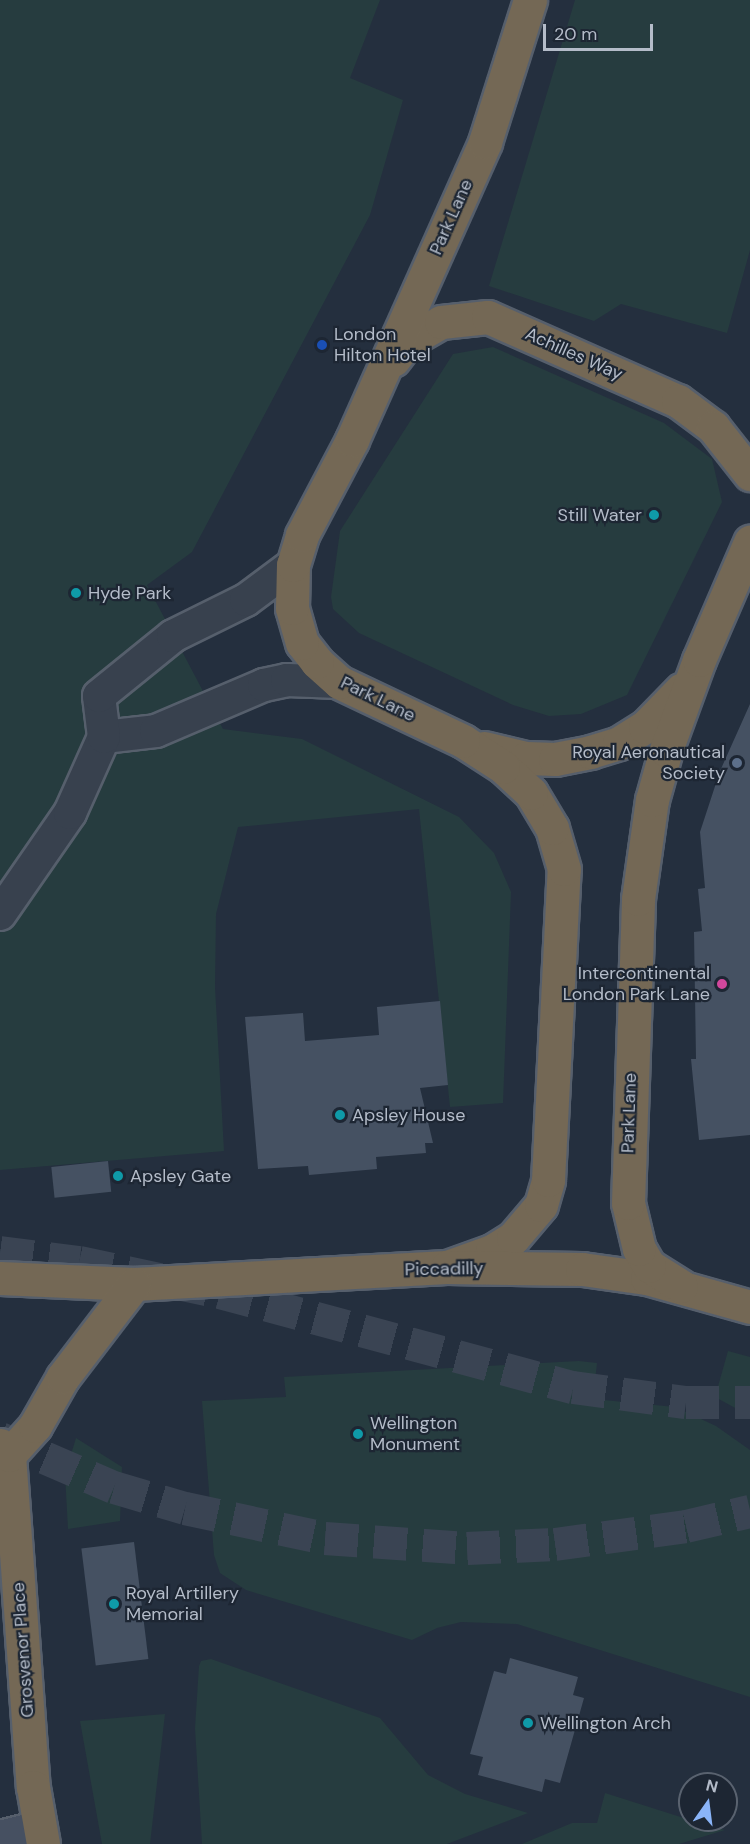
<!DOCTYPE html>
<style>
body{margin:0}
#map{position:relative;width:750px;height:1844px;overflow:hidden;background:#242f3e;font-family:"DM Sans",sans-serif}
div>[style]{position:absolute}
.green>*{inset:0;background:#263c3f}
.building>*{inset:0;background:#455162;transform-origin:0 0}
.primary-tunnel>*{height:33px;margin-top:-16.5px;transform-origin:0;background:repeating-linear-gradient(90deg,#3a4453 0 33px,transparent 0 49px)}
.roads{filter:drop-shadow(2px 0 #565f6c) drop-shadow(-2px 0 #565f6c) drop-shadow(0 2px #565f6c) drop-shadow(0 -2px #565f6c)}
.street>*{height:32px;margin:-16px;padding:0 16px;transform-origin:16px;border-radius:16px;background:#38414e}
.secondary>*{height:33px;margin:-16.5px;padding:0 16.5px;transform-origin:16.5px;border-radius:16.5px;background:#465061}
.highway>*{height:33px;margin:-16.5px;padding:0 16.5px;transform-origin:16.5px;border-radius:16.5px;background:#746855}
.dots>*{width:16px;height:16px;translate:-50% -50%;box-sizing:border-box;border:3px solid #1d2633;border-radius:50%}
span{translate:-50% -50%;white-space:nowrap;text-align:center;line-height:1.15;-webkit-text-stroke:4.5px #1d2633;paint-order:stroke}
.street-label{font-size:18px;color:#b4bcc9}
.poi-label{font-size:18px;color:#b4bcc9}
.left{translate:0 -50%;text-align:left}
.right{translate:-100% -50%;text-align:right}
.north{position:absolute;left:678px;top:1772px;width:60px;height:60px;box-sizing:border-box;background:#1d2633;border:2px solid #59626f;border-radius:50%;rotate:14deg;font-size:16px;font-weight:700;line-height:24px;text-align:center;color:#b4bcc9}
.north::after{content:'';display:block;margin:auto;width:21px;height:27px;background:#8ab4f8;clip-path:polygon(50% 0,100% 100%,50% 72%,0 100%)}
.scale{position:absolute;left:543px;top:24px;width:110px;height:27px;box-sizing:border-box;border:3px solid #b4bcc9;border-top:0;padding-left:8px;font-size:18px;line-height:21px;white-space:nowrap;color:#b4bcc9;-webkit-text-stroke:4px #1d2633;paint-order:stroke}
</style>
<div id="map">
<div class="green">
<div style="clip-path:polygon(0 0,380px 0,350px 78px,403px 100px,370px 215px,192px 552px,147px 585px,223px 729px,302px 739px,459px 817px,494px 853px,511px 892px,503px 1103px,450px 1107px,419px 809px,238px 827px,216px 914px,215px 987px,224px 1151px,0 1170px)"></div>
<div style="clip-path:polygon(575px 0,750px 0,750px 250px,727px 333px,621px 304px,594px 321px,489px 286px)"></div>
<div style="clip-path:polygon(493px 347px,664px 423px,712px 459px,722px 502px,627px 695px,581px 714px,549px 716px,513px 705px,359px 633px,333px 609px,331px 597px,340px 531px,453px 354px)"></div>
<div style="clip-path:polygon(728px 1351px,750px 1357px,750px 1416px,715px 1397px)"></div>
<div style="clip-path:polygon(579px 1361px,597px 1363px,593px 1399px,675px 1407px,716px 1426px,750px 1450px,750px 1697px,517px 1624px,461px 1622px,437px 1628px,412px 1640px,246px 1590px,220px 1573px,214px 1555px,202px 1401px,286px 1397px,284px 1377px)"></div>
<div style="clip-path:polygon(76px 1438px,122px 1467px,120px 1521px,68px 1529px,65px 1474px)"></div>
<div style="clip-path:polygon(211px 1659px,380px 1718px,428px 1775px,465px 1794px,528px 1813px,447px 1844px,202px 1844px,195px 1728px,199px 1666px,201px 1661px)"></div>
<div style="clip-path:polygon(165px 1714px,150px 1844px,102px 1844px,80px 1721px)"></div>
<div style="clip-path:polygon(605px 1793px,690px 1820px,725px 1830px,679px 1844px,522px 1844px,572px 1823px,597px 1823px)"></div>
</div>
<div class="building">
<div style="clip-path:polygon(750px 704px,750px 1135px,699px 1140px,691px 1059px,696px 1059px,694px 932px,702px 931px,698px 889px,705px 888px,700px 832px,720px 771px)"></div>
<div style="clip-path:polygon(440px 1001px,448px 1085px,420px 1088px,433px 1143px,425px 1143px,426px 1153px,376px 1157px,377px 1169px,309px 1175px,308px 1166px,258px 1169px,245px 1017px,303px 1013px,305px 1041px,379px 1035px,377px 1007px)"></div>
<div style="left:108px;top:1161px;width:31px;height:57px;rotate:84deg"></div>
<div style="left:134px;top:1542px;width:118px;height:53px;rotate:83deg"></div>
<div style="clip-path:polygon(510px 1658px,578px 1677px,573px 1695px,584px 1698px,560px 1783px,545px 1779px,542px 1792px,478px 1775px,483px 1757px,470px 1754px,494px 1671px,506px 1674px)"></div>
</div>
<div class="primary-tunnel">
<div style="left:0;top:1252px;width:80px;rotate:7.2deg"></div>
<div style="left:79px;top:1262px;width:144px;rotate:12deg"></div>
<div style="left:220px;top:1292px;width:366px;rotate:15.1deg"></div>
<div style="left:573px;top:1387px;width:114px;rotate:7.6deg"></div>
<div style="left:686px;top:1402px;width:64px"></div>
<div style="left:0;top:1438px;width:124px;rotate:23.3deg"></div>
<div style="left:114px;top:1487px;width:74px;rotate:16.5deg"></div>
<div style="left:185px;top:1508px;width:143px;rotate:12.1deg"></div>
<div style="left:325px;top:1538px;width:142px;rotate:4deg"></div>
<div style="left:467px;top:1548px;width:88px;rotate:-2.6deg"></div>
<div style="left:555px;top:1544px;width:132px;rotate:-7.8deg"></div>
<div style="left:686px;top:1526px;width:66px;rotate:-13.2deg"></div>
</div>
<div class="roads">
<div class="street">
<div style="left:104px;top:737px;width:52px;rotate:-6.6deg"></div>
<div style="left:156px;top:731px;width:117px;rotate:-23.1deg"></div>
<div style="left:264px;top:685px;width:24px;rotate:-12deg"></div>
<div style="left:287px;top:680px;width:52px;rotate:2.2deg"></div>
<div style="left:0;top:914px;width:123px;rotate:-55.3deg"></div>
<div style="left:70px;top:813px;width:83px;rotate:-65.9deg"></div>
<div style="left:104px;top:737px;width:41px;rotate:-97deg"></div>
<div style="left:99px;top:696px;width:95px;rotate:-39deg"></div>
<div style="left:173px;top:636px;width:81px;rotate:-26.3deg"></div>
<div style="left:246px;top:600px;width:59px;rotate:-36.7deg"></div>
</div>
<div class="secondary">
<div style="left:0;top:1837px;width:40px;rotate:-14.4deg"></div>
</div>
<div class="highway">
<div style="left:393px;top:360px;width:24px;rotate:-52deg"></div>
<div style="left:408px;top:341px;width:38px;rotate:-30deg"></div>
<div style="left:441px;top:322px;width:47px;rotate:-6.1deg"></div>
<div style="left:488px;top:317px;width:208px;rotate:23.9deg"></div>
<div style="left:678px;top:401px;width:44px;rotate:36.6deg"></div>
<div style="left:713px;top:427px;width:60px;rotate:51.8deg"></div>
<div style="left:484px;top:748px;width:43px;rotate:13.4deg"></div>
<div style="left:526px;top:758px;width:29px;rotate:2deg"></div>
<div style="left:555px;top:759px;width:36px;rotate:-11deg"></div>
<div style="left:590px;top:752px;width:30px;rotate:-17deg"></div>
<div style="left:619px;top:743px;width:31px;rotate:-32deg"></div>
<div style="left:645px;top:727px;width:52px;rotate:-45.8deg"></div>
<div style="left:447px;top:1267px;width:48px;rotate:-19.6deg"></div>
<div style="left:492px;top:1251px;width:25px;rotate:-32deg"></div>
<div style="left:513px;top:1238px;width:43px;rotate:-49.7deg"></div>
<div style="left:541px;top:1205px;width:26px;rotate:-74deg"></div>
<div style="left:548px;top:1180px;width:311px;rotate:-87.1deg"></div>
<div style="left:564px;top:869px;width:43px;rotate:-106.3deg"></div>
<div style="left:552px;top:828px;width:41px;rotate:-121deg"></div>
<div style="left:531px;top:793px;width:38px;rotate:-137deg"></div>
<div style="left:503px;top:767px;width:48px;rotate:-147deg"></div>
<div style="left:463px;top:741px;width:137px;rotate:-154.6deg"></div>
<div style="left:339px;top:682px;width:30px;rotate:-138deg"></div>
<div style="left:317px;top:662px;width:24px;rotate:-128deg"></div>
<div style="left:302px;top:643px;width:36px;rotate:-106deg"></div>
<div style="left:292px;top:608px;width:43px;rotate:-88.7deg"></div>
<div style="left:293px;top:565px;width:31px;rotate:-73deg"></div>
<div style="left:302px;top:535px;width:107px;rotate:-62.2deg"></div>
<div style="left:352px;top:440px;width:326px;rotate:-65.9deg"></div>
<div style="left:485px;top:142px;width:149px;rotate:-72.4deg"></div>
<div style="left:0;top:1278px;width:134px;rotate:2.6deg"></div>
<div style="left:134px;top:1284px;width:313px;rotate:-3.1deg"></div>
<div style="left:447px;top:1267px;width:135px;rotate:0.8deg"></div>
<div style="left:582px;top:1269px;width:66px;rotate:7.9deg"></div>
<div style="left:647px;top:1278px;width:107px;rotate:15.7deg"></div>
<div style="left:681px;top:1286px;width:38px;rotate:-148deg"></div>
<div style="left:649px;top:1266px;width:20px;rotate:-120deg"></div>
<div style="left:639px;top:1249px;width:47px;rotate:-103.4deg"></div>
<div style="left:628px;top:1203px;width:304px;rotate:-88.1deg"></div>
<div style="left:638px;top:899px;width:100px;rotate:-82deg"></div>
<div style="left:652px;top:800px;width:52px;rotate:-74.4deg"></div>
<div style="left:666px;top:750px;width:96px;rotate:-69.9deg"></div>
<div style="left:699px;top:660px;width:129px;rotate:-66.6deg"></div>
<div style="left:0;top:1445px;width:13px;rotate:48deg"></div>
<div style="left:9px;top:1455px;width:333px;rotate:85.9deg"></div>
<div style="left:33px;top:1787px;width:58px;rotate:80deg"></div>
<div style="left:9px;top:1455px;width:39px;rotate:-48deg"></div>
<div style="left:35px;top:1426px;width:56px;rotate:-60.3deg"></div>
<div style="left:63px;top:1377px;width:117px;rotate:-52.6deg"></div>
</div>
</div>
<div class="dots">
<div style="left:322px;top:345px;background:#1a4fb4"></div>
<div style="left:654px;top:515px;background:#0f9aa8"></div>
<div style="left:76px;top:593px;background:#0f9aa8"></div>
<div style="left:737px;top:763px;background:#5c6f8a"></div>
<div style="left:722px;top:984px;background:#d1479c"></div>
<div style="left:340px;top:1115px;background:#0f9aa8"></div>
<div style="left:118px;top:1176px;background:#0f9aa8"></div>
<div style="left:358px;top:1434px;background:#0f9aa8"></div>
<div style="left:114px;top:1604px;background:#0f9aa8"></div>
<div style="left:528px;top:1723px;background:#0f9aa8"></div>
</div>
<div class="street-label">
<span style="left:451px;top:217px;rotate:-66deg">Park Lane</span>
<span style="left:574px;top:354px;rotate:24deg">Achilles Way</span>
<span style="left:378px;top:699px;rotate:26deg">Park Lane</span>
<span style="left:629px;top:1113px;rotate:-88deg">Park Lane</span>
<span style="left:444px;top:1269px;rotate:-1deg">Piccadilly</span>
<span style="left:23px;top:1650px;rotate:-94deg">Grosvenor Place</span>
</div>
<div class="poi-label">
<span class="left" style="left:334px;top:345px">London<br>Hilton Hotel</span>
<span class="right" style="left:642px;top:515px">Still Water</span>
<span class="left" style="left:88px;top:593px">Hyde Park</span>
<span class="right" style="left:725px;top:763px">Royal Aeronautical<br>Society</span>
<span class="right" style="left:710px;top:984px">Intercontinental<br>London Park Lane</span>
<span class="left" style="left:352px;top:1115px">Apsley House</span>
<span class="left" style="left:130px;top:1176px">Apsley Gate</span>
<span class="left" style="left:370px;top:1434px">Wellington<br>Monument</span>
<span class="left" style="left:126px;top:1604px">Royal Artillery<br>Memorial</span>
<span class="left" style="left:540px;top:1723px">Wellington Arch</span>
</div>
<div class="north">N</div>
<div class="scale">20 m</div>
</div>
